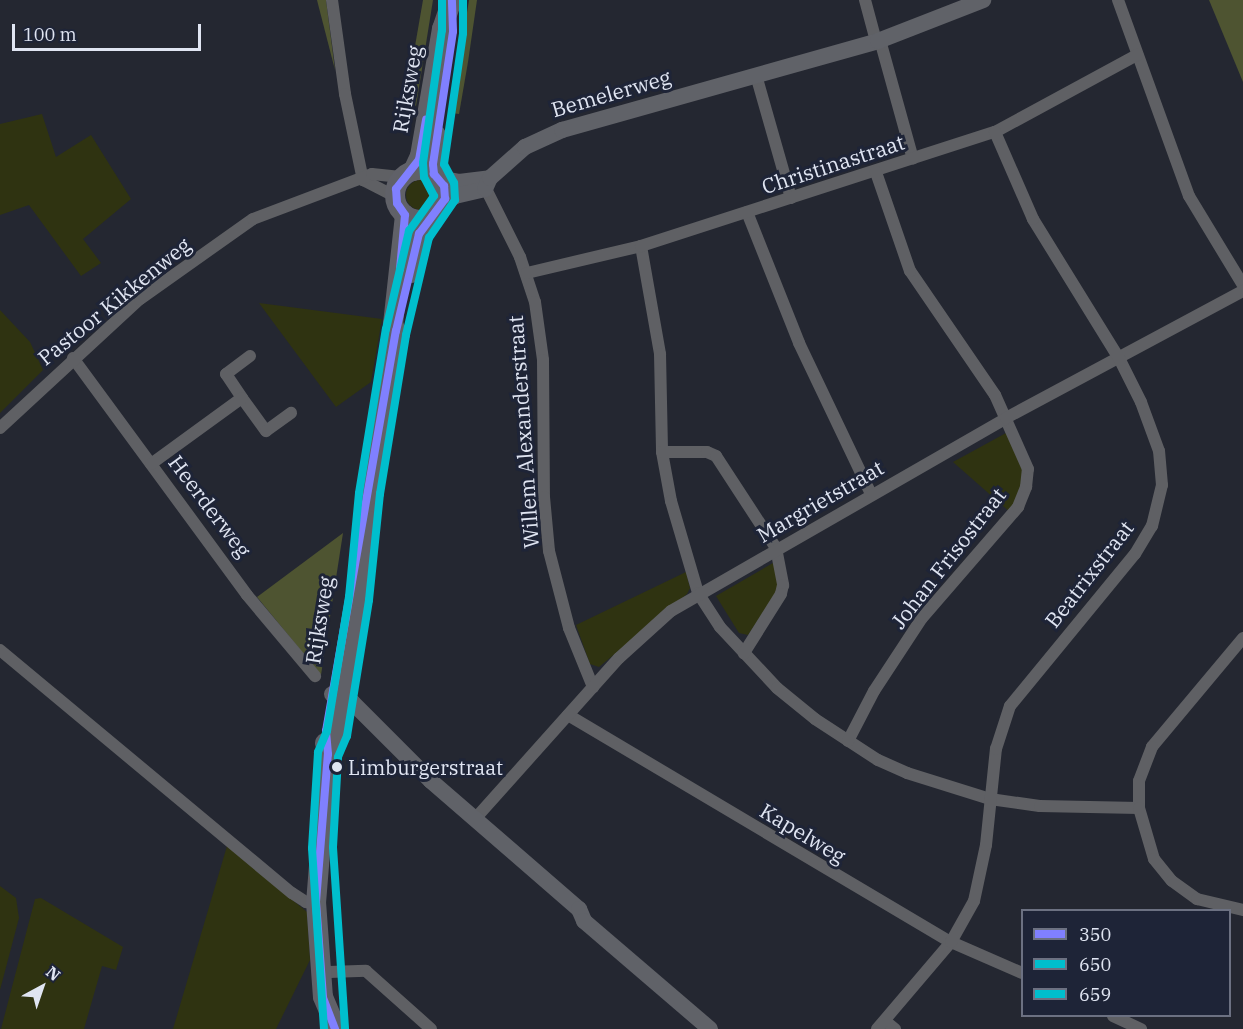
<!DOCTYPE html>
<style>
body{margin:0}
#map{position:relative;width:1243px;height:1029px;overflow:hidden;background:#242731;font-family:"IBM Plex Serif",serif}
div>[style]{position:absolute}
.green>*{inset:0;background:#2f3311}
.round{border-radius:50%}
.forest>*{inset:0;background:#4e5431}
.street>*{height:12px;margin:-6px;padding:0 6px;transform-origin:6px;border-radius:6px;background:#5f6064}
.secondary>*{height:16px;margin:-8px;padding:0 8px;transform-origin:8px;border-radius:8px;background:#606268}
.primary>*{height:20px;margin:-10px;padding:0 10px;transform-origin:10px;border-radius:10px;background:#606168}
.primary>.ring{margin:-10px;padding:0;box-sizing:content-box;background:none;border:20px solid #606168;border-radius:50%}
.bus-1>*{height:8px;margin:-4px;padding:0 4px;transform-origin:4px;border-radius:4px;background:#8080ff}
.bus-2>*{height:8px;margin:-4px;padding:0 4px;transform-origin:4px;border-radius:4px;background:#00becd}
.bus-3>*{height:8px;margin:-4px;padding:0 4px;transform-origin:4px;border-radius:4px;background:#00becd}
.dots>*{width:16px;height:16px;translate:-50% -50%;box-sizing:border-box;border:3px solid #1e2437;border-radius:50%}
span{translate:-50% -50%;white-space:nowrap;text-align:center;line-height:1.15;-webkit-text-stroke:6px #1e2437;paint-order:stroke}
.bus-label{font-size:20px;color:#e0e5f2}
.left{translate:0 -50%;text-align:left}
.street-label{font-size:21px;color:#e0e5f2}
.legend{position:absolute;left:1021px;top:909px;width:210px;height:108px;box-sizing:border-box;background:#1e2437;border:2px solid #6c7182;margin:0;padding:8px 10px;list-style:none;font-size:18px;color:#e0e5f2}
.legend li{display:flex;align-items:center;gap:12px;height:30px}
.legend b{width:30px;border:2px solid #6c7182}
.north{position:absolute;left:12px;top:957px;width:60px;height:60px;-webkit-text-stroke:4px #1e2437;paint-order:stroke;rotate:40deg;font-size:16px;font-weight:700;line-height:24px;text-align:center;color:#e0e5f2}
.north::after{content:'';display:block;margin:auto;width:21px;height:27px;background:#e0e5f2;clip-path:polygon(50% 0,100% 100%,50% 72%,0 100%)}
.scale{position:absolute;left:12px;top:24px;width:189px;height:27px;box-sizing:border-box;border:3px solid #e0e5f2;border-top:0;padding-left:8px;font-size:18px;line-height:21px;white-space:nowrap;color:#e0e5f2;-webkit-text-stroke:4px #1e2437;paint-order:stroke}
</style>
<div id="map">
<div class="green">
<div style="clip-path:polygon(42px 114px,56px 157px,91px 135px,131px 199px,83px 239px,101px 263px,81px 276px,29px 205px,0 215px,0 124px)"></div>
<div class="round" style="left:406px;top:180px;width:30px;height:30px"></div>
<div style="clip-path:polygon(259px 303px,382px 319px,371px 382px,336px 407px)"></div>
<div style="clip-path:polygon(0 310px,30px 342px,43px 370px,0 413px)"></div>
<div style="clip-path:polygon(1006px 433px,1024px 466px,1025px 483px,1011px 513px,953px 462px)"></div>
<div style="clip-path:polygon(773px 563px,781px 586px,748px 635px,739px 633px,716px 596px)"></div>
<div style="clip-path:polygon(686px 572px,690px 588px,687px 594px,599px 667px,590px 664px,576px 625px)"></div>
<div style="clip-path:polygon(227px 846px,307px 912px,310px 960px,276px 1029px,173px 1029px)"></div>
<div style="clip-path:polygon(0 886px,16px 898px,19px 918px,0 990px)"></div>
<div style="clip-path:polygon(41px 898px,123px 947px,116px 970px,102px 966px,84px 1029px,1px 1029px,35px 899px)"></div>
</div>
<div class="forest">
<div style="clip-path:polygon(317px 0,326px 0,335px 70px,318px 4px)"></div>
<div style="clip-path:polygon(423px 0,433px 0,416px 106px,406px 98px)"></div>
<div style="clip-path:polygon(469px 0,477px 0,468px 62px,459px 114px,451px 113px)"></div>
<div style="clip-path:polygon(1209px 0,1243px 0,1243px 82px)"></div>
<div style="clip-path:polygon(343px 533px,321px 675px,257px 597px)"></div>
</div>
<div class="street">
<div style="left:332px;top:0;width:95px;rotate:82.1deg"></div>
<div style="left:345px;top:94px;width:88px;rotate:78.2deg"></div>
<div style="left:865px;top:0;width:42px;rotate:75deg"></div>
<div style="left:1118px;top:0;width:208px;rotate:70.1deg"></div>
<div style="left:1189px;top:196px;width:104px;rotate:58.8deg"></div>
<div style="left:880px;top:40px;width:123px;rotate:74.5deg"></div>
<div style="left:756px;top:75px;width:128px;rotate:74.1deg"></div>
<div style="left:363px;top:180px;width:36px;rotate:27deg"></div>
<div style="left:483px;top:183px;width:83px;rotate:63.4deg"></div>
<div style="left:520px;top:257px;width:47px;rotate:71.6deg"></div>
<div style="left:535px;top:302px;width:59px;rotate:82.1deg"></div>
<div style="left:543px;top:360px;width:137px;rotate:89.6deg"></div>
<div style="left:544px;top:497px;width:54px;rotate:84.7deg"></div>
<div style="left:549px;top:551px;width:80px;rotate:75.4deg"></div>
<div style="left:569px;top:628px;width:64px;rotate:67.9deg"></div>
<div style="left:747px;top:212px;width:141px;rotate:68.3deg"></div>
<div style="left:799px;top:343px;width:167px;rotate:64.5deg"></div>
<div style="left:641px;top:246px;width:110px;rotate:80deg"></div>
<div style="left:660px;top:354px;width:98px;rotate:88.8deg"></div>
<div style="left:662px;top:452px;width:50px;rotate:79.6deg"></div>
<div style="left:671px;top:501px;width:96px;rotate:73.6deg"></div>
<div style="left:698px;top:593px;width:40px;rotate:57.1deg"></div>
<div style="left:720px;top:627px;width:83px;rotate:46.9deg"></div>
<div style="left:777px;top:688px;width:49px;rotate:39.2deg"></div>
<div style="left:815px;top:719px;width:75px;rotate:33.1deg"></div>
<div style="left:878px;top:760px;width:32px;rotate:24deg"></div>
<div style="left:907px;top:773px;width:87px;rotate:17.4deg"></div>
<div style="left:990px;top:799px;width:50px;rotate:8deg"></div>
<div style="left:1040px;top:806px;width:99px;rotate:1.2deg"></div>
<div style="left:527px;top:273px;width:117px;rotate:-13.3deg"></div>
<div style="left:641px;top:246px;width:372px;rotate:-17.9deg"></div>
<div style="left:995px;top:132px;width:162px;rotate:-28.5deg"></div>
<div style="left:250px;top:356px;width:30px;rotate:143deg"></div>
<div style="left:226px;top:374px;width:29px;rotate:56deg"></div>
<div style="left:242px;top:398px;width:41px;rotate:54deg"></div>
<div style="left:266px;top:431px;width:31px;rotate:-36deg"></div>
<div style="left:73px;top:358px;width:294px;rotate:53.7deg"></div>
<div style="left:247px;top:595px;width:106px;rotate:50deg"></div>
<div style="left:0;top:428px;width:190px;rotate:-42.7deg"></div>
<div style="left:140px;top:299px;width:138px;rotate:-35.3deg"></div>
<div style="left:253px;top:219px;width:127px;rotate:-20.7deg"></div>
<div style="left:372px;top:174px;width:31px;rotate:6deg"></div>
<div style="left:662px;top:452px;width:45px"></div>
<div style="left:707px;top:452px;width:10px;rotate:24deg"></div>
<div style="left:716px;top:456px;width:110px;rotate:56.9deg"></div>
<div style="left:776px;top:548px;width:38px;rotate:79deg"></div>
<div style="left:783px;top:585px;width:9px;rotate:103deg"></div>
<div style="left:781px;top:594px;width:70px;rotate:122.1deg"></div>
<div style="left:151px;top:464px;width:112px;rotate:-36deg"></div>
<div style="left:1243px;top:638px;width:142px;rotate:129.9deg"></div>
<div style="left:1152px;top:747px;width:36px;rotate:111deg"></div>
<div style="left:1139px;top:781px;width:27px;rotate:90deg"></div>
<div style="left:1139px;top:808px;width:53px;rotate:73.6deg"></div>
<div style="left:1154px;top:859px;width:28px;rotate:51deg"></div>
<div style="left:1172px;top:881px;width:31px;rotate:36deg"></div>
<div style="left:1197px;top:899px;width:47px;rotate:13.4deg"></div>
<div style="left:0;top:650px;width:380px;rotate:39.8deg"></div>
<div style="left:292px;top:893px;width:17px;rotate:33deg"></div>
<div style="left:306px;top:902px;width:10px"></div>
<div style="left:568px;top:715px;width:445px;rotate:30.7deg"></div>
<div style="left:951px;top:942px;width:77px;rotate:23.6deg"></div>
<div style="left:848px;top:741px;width:56px;rotate:-62.5deg"></div>
<div style="left:874px;top:691px;width:87px;rotate:-56.7deg"></div>
<div style="left:922px;top:618px;width:147px;rotate:-49.1deg"></div>
<div style="left:1018px;top:507px;width:22px;rotate:-68deg"></div>
<div style="left:1026px;top:487px;width:18px;rotate:-84deg"></div>
<div style="left:1028px;top:469px;width:81px;rotate:-114deg"></div>
<div style="left:995px;top:395px;width:150px;rotate:-124.4deg"></div>
<div style="left:910px;top:271px;width:105px;rotate:-109deg"></div>
<div style="left:474px;top:820px;width:217px;rotate:-48.2deg"></div>
<div style="left:619px;top:658px;width:70px;rotate:-42.1deg"></div>
<div style="left:671px;top:611px;width:387px;rotate:-29.9deg"></div>
<div style="left:1006px;top:418px;width:269px;rotate:-28.2deg"></div>
<div style="left:320px;top:966px;width:11px;rotate:34deg"></div>
<div style="left:329px;top:972px;width:37px;rotate:-2deg"></div>
<div style="left:366px;top:971px;width:87px;rotate:41.7deg"></div>
<div style="left:1113px;top:1016px;width:31px;rotate:25deg"></div>
<div style="left:885px;top:1021px;width:13px;rotate:39deg"></div>
<div style="left:877px;top:1029px;width:114px;rotate:-49.6deg"></div>
<div style="left:951px;top:942px;width:47px;rotate:-60.7deg"></div>
<div style="left:974px;top:901px;width:57px;rotate:-77.9deg"></div>
<div style="left:986px;top:845px;width:97px;rotate:-84.1deg"></div>
<div style="left:996px;top:749px;width:45px;rotate:-72deg"></div>
<div style="left:1010px;top:706px;width:197px;rotate:-50.6deg"></div>
<div style="left:1135px;top:554px;width:33px;rotate:-59deg"></div>
<div style="left:1152px;top:526px;width:42px;rotate:-76.3deg"></div>
<div style="left:1162px;top:485px;width:34px;rotate:-95deg"></div>
<div style="left:1159px;top:451px;width:52px;rotate:-110.2deg"></div>
<div style="left:1141px;top:402px;width:47px;rotate:-116.6deg"></div>
<div style="left:1120px;top:360px;width:166px;rotate:-121.7deg"></div>
<div style="left:1033px;top:219px;width:95px;rotate:-113.6deg"></div>
</div>
<div class="secondary">
<div style="left:439px;top:178px;width:20px;rotate:11deg"></div>
<div style="left:459px;top:182px;width:31px;rotate:-7deg"></div>
<div style="left:444px;top:203px;width:13px;rotate:-32deg"></div>
<div style="left:455px;top:196px;width:31px;rotate:-13deg"></div>
<div style="left:485px;top:189px;width:12px;rotate:-66deg"></div>
<div style="left:490px;top:178px;width:47px;rotate:-41.5deg"></div>
<div style="left:525px;top:147px;width:41px;rotate:-24.7deg"></div>
<div style="left:562px;top:130px;width:328px;rotate:-15.7deg"></div>
<div style="left:878px;top:41px;width:113px;rotate:-21.3deg"></div>
<div style="left:332px;top:694px;width:22px;rotate:22deg"></div>
<div style="left:352px;top:702px;width:112px;rotate:45deg"></div>
<div style="left:431px;top:781px;width:196px;rotate:40.9deg"></div>
<div style="left:579px;top:909px;width:13px;rotate:67deg"></div>
<div style="left:584px;top:921px;width:166px;rotate:40.6deg"></div>
</div>
<div class="primary">
<div class="ring" style="left:395px;top:170px;width:30px;height:30px"></div>
<div style="left:413px;top:171px;width:17px;rotate:-65deg"></div>
<div style="left:420px;top:156px;width:129px;rotate:-80.2deg"></div>
<div style="left:442px;top:29px;width:31px;rotate:-71deg"></div>
<div style="left:434px;top:174px;width:39px;rotate:-87deg"></div>
<div style="left:411px;top:273px;width:56px;rotate:-73.5deg"></div>
<div style="left:325px;top:743px;width:11px;rotate:75deg"></div>
<div style="left:328px;top:754px;width:148px;rotate:94.6deg"></div>
<div style="left:316px;top:902px;width:95px;rotate:85.8deg"></div>
<div style="left:323px;top:997px;width:28px;rotate:67deg"></div>
<div style="left:328px;top:754px;width:22px;rotate:-66deg"></div>
<div style="left:337px;top:734px;width:138px;rotate:-80.8deg"></div>
<div style="left:359px;top:598px;width:97px;rotate:-82.9deg"></div>
<div style="left:371px;top:502px;width:7px;rotate:-106deg"></div>
<div style="left:369px;top:495px;width:166px;rotate:-80.7deg"></div>
<div style="left:396px;top:331px;width:8px;rotate:-113deg"></div>
<div style="left:393px;top:324px;width:110px;rotate:-83.7deg"></div>
</div>
<div class="bus-1">
<div style="left:400px;top:269px;width:54px;rotate:-84.7deg"></div>
<div style="left:405px;top:215px;width:14px;rotate:-124deg"></div>
<div style="left:397px;top:203px;width:14px;rotate:-94deg"></div>
<div style="left:396px;top:189px;width:37px;rotate:-52deg"></div>
<div style="left:419px;top:160px;width:41px;rotate:-80.1deg"></div>
<div style="left:335px;top:1029px;width:34px;rotate:-111deg"></div>
<div style="left:323px;top:997px;width:95px;rotate:-94.2deg"></div>
<div style="left:316px;top:902px;width:148px;rotate:-85.4deg"></div>
<div style="left:328px;top:754px;width:23px;rotate:-95deg"></div>
<div style="left:326px;top:731px;width:406px;rotate:-80.1deg"></div>
<div style="left:396px;top:331px;width:100px;rotate:-76.7deg"></div>
<div style="left:419px;top:234px;width:44px;rotate:-53.4deg"></div>
<div style="left:445px;top:199px;width:13px;rotate:-94deg"></div>
<div style="left:444px;top:186px;width:16px;rotate:-130deg"></div>
<div style="left:434px;top:174px;width:10px;rotate:-96deg"></div>
<div style="left:433px;top:164px;width:134px;rotate:-81.4deg"></div>
<div style="left:453px;top:31px;width:31px;rotate:-92deg"></div>
</div>
<div class="bus-2">
<div style="left:345px;top:1028px;width:181px;rotate:-93.8deg"></div>
<div style="left:333px;top:847px;width:90px;rotate:-86.8deg"></div>
<div style="left:338px;top:757px;width:23px;rotate:-67deg"></div>
<div style="left:347px;top:736px;width:138px;rotate:-80.8deg"></div>
<div style="left:369px;top:600px;width:107px;rotate:-84.1deg"></div>
<div style="left:380px;top:494px;width:161px;rotate:-80.7deg"></div>
<div style="left:406px;top:335px;width:100px;rotate:-76.7deg"></div>
<div style="left:429px;top:238px;width:46px;rotate:-55.6deg"></div>
<div style="left:455px;top:200px;width:17px;rotate:-93deg"></div>
<div style="left:454px;top:183px;width:21px;rotate:-118deg"></div>
<div style="left:444px;top:164px;width:132px;rotate:-81.7deg"></div>
<div style="left:463px;top:33px;width:33px;rotate:-90deg"></div>
</div>
<div class="bus-3">
<div style="left:324px;top:1029px;width:181px;rotate:-93.8deg"></div>
<div style="left:312px;top:848px;width:96px;rotate:-86.4deg"></div>
<div style="left:318px;top:752px;width:23px;rotate:-67deg"></div>
<div style="left:327px;top:731px;width:136px;rotate:-80.7deg"></div>
<div style="left:349px;top:597px;width:104px;rotate:-84.5deg"></div>
<div style="left:359px;top:493px;width:166px;rotate:-80.7deg"></div>
<div style="left:386px;top:329px;width:101px;rotate:-76.8deg"></div>
<div style="left:409px;top:231px;width:43px;rotate:-54.5deg"></div>
<div style="left:434px;top:196px;width:21px;rotate:-118deg"></div>
<div style="left:424px;top:177px;width:14px;rotate:-94deg"></div>
<div style="left:423px;top:163px;width:134px;rotate:-81.9deg"></div>
<div style="left:442px;top:30px;width:30px;rotate:-90deg"></div>
</div>
<div class="dots">
<div style="left:337px;top:767px;background:#e0e5f2"></div>
</div>
<div class="bus-label">
<span class="left" style="left:348px;top:767px">Limburgerstraat</span>
</div>
<div class="street-label">
<span style="left:407px;top:89px;rotate:-80deg">Rijksweg</span>
<span style="left:611px;top:93px;rotate:-16deg">Bemelerweg</span>
<span style="left:833px;top:164px;rotate:-18deg">Christinastraat</span>
<span style="left:114px;top:301px;rotate:-39deg">Pastoor Kikkenweg</span>
<span style="left:523px;top:432px;rotate:-94deg">Willem Alexanderstraat</span>
<span style="left:820px;top:501px;rotate:-30deg">Margrietstraat</span>
<span style="left:210px;top:506px;rotate:53deg">Heerderweg</span>
<span style="left:948px;top:558px;rotate:-52deg">Johan Frisostraat</span>
<span style="left:1089px;top:574px;rotate:-52deg">Beatrixstraat</span>
<span style="left:319px;top:620px;rotate:-81deg">Rijksweg</span>
<span style="left:803px;top:833px;rotate:31deg">Kapelweg</span>
</div>
<ul class="legend">
<li><b style="height:8px;background:#8080ff"></b>350</li>
<li><b style="height:8px;background:#00becd"></b>650</li>
<li><b style="height:8px;background:#00becd"></b>659</li>
</ul>
<div class="north">N</div>
<div class="scale">100 m</div>
</div>
